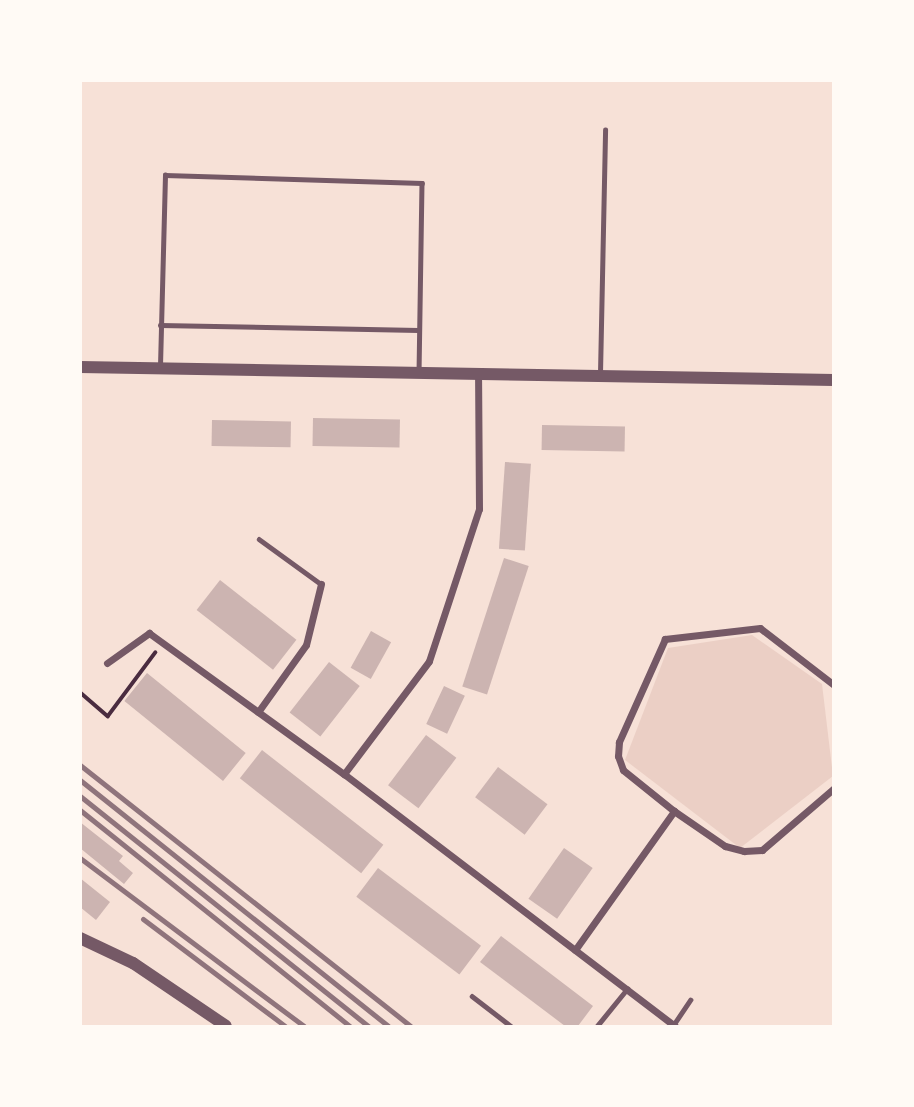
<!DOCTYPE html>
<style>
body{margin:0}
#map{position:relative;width:914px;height:1107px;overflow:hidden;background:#f7e1d7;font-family:"Sofia Sans Condensed",sans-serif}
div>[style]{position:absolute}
.green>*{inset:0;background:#ebcfc5}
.building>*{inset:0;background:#ccb4b1;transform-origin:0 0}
.path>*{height:3.5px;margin:-1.75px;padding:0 1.75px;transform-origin:1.75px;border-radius:1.75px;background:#4a2c40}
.service>*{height:4.5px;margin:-2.25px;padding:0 2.25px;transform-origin:2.25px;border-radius:2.25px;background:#755966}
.minor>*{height:7px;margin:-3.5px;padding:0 3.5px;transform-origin:3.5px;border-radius:3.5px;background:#755966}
.tertiary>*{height:12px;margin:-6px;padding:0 6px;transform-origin:6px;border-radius:6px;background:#755966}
.rail>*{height:5px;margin:-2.5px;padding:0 2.5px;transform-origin:2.5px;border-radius:2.5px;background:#8f747c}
span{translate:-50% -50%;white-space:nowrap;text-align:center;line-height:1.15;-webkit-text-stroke:7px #fffaf5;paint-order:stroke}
.frame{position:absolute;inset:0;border:82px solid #fffaf5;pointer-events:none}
</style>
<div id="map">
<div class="green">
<div style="clip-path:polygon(752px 635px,822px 684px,833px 776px,740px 848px,625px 760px,668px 648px)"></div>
</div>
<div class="building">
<div style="left:313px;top:418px;width:87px;height:28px;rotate:1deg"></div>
<div style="left:212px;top:420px;width:79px;height:26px;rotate:1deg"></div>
<div style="left:542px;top:425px;width:83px;height:25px;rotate:1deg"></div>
<div style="left:505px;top:462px;width:26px;height:87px;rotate:4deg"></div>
<div style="left:504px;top:558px;width:26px;height:135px;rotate:18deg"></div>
<div style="left:220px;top:580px;width:97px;height:38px;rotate:38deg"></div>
<div style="left:371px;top:631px;width:23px;height:42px;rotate:29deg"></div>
<div style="left:329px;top:662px;width:39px;height:64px;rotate:38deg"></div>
<div style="left:147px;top:673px;width:127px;height:36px;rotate:39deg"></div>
<div style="left:444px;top:686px;width:23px;height:42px;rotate:25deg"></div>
<div style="left:426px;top:735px;width:38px;height:63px;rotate:37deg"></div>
<div style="left:262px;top:750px;width:154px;height:36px;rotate:38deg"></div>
<div style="left:498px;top:767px;width:62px;height:38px;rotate:37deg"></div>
<div style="clip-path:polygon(80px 822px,123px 856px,119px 861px,133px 873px,124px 884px,80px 848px)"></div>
<div style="left:564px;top:848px;width:35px;height:62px;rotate:35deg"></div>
<div style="left:378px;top:868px;width:129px;height:36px;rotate:37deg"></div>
<div style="clip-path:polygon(80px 878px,110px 902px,96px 920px,80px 907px)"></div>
<div style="clip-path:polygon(501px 936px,593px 1006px,578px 1026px,565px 1026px,480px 962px)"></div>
</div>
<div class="path">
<div style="left:80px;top:692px;width:37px;rotate:41deg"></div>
<div style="left:108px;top:716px;width:79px;rotate:-53.3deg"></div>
</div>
<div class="service">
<div style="left:160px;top:325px;width:258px;rotate:1.1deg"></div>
<div style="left:160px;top:366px;width:191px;rotate:-88.5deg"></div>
<div style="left:165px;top:175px;width:257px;rotate:1.8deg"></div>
<div style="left:422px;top:183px;width:187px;rotate:90.9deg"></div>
<div style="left:600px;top:373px;width:243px;rotate:-88.8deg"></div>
<div style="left:259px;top:539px;width:77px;rotate:36deg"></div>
<div style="left:472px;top:996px;width:49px;rotate:37.6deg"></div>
<div style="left:674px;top:1024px;width:29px;rotate:-56deg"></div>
<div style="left:597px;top:1026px;width:48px;rotate:-51deg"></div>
</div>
<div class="minor">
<div style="left:107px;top:663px;width:52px;rotate:-35.5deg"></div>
<div style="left:149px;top:633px;width:241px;rotate:35.9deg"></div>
<div style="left:344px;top:774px;width:416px;rotate:37.3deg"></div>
<div style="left:834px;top:685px;width:93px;rotate:-142.4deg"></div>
<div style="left:760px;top:628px;width:96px;rotate:173.4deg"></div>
<div style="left:665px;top:639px;width:113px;rotate:114.1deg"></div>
<div style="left:619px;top:742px;width:14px;rotate:94deg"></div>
<div style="left:618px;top:756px;width:15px;rotate:70deg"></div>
<div style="left:623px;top:770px;width:65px;rotate:38.8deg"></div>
<div style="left:674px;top:811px;width:62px;rotate:34.5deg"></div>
<div style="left:725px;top:846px;width:20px;rotate:15deg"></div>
<div style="left:744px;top:851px;width:18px;rotate:-3deg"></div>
<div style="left:762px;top:850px;width:95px;rotate:-40.7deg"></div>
<div style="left:258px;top:712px;width:82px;rotate:-54.4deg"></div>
<div style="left:306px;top:645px;width:63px;rotate:-76.2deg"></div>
<div style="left:344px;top:774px;width:141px;rotate:-53deg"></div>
<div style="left:429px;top:661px;width:160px;rotate:-71.8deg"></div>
<div style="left:479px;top:509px;width:133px;rotate:-90.4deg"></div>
<div style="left:575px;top:950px;width:171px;rotate:-54.5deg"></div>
</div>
<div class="tertiary">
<div style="left:80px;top:367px;width:754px;rotate:0.99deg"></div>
<div style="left:80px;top:938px;width:59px;rotate:25.3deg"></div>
<div style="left:133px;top:963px;width:112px;rotate:34.1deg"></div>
</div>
<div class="rail">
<div style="left:80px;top:765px;width:421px;rotate:38.3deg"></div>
<div style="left:80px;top:780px;width:394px;rotate:38.6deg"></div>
<div style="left:80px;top:796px;width:369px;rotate:38.6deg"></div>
<div style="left:80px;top:810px;width:346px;rotate:38.7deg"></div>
<div style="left:80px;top:858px;width:280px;rotate:36.9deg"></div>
<div style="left:143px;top:919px;width:178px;rotate:37deg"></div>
</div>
<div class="frame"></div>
</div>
